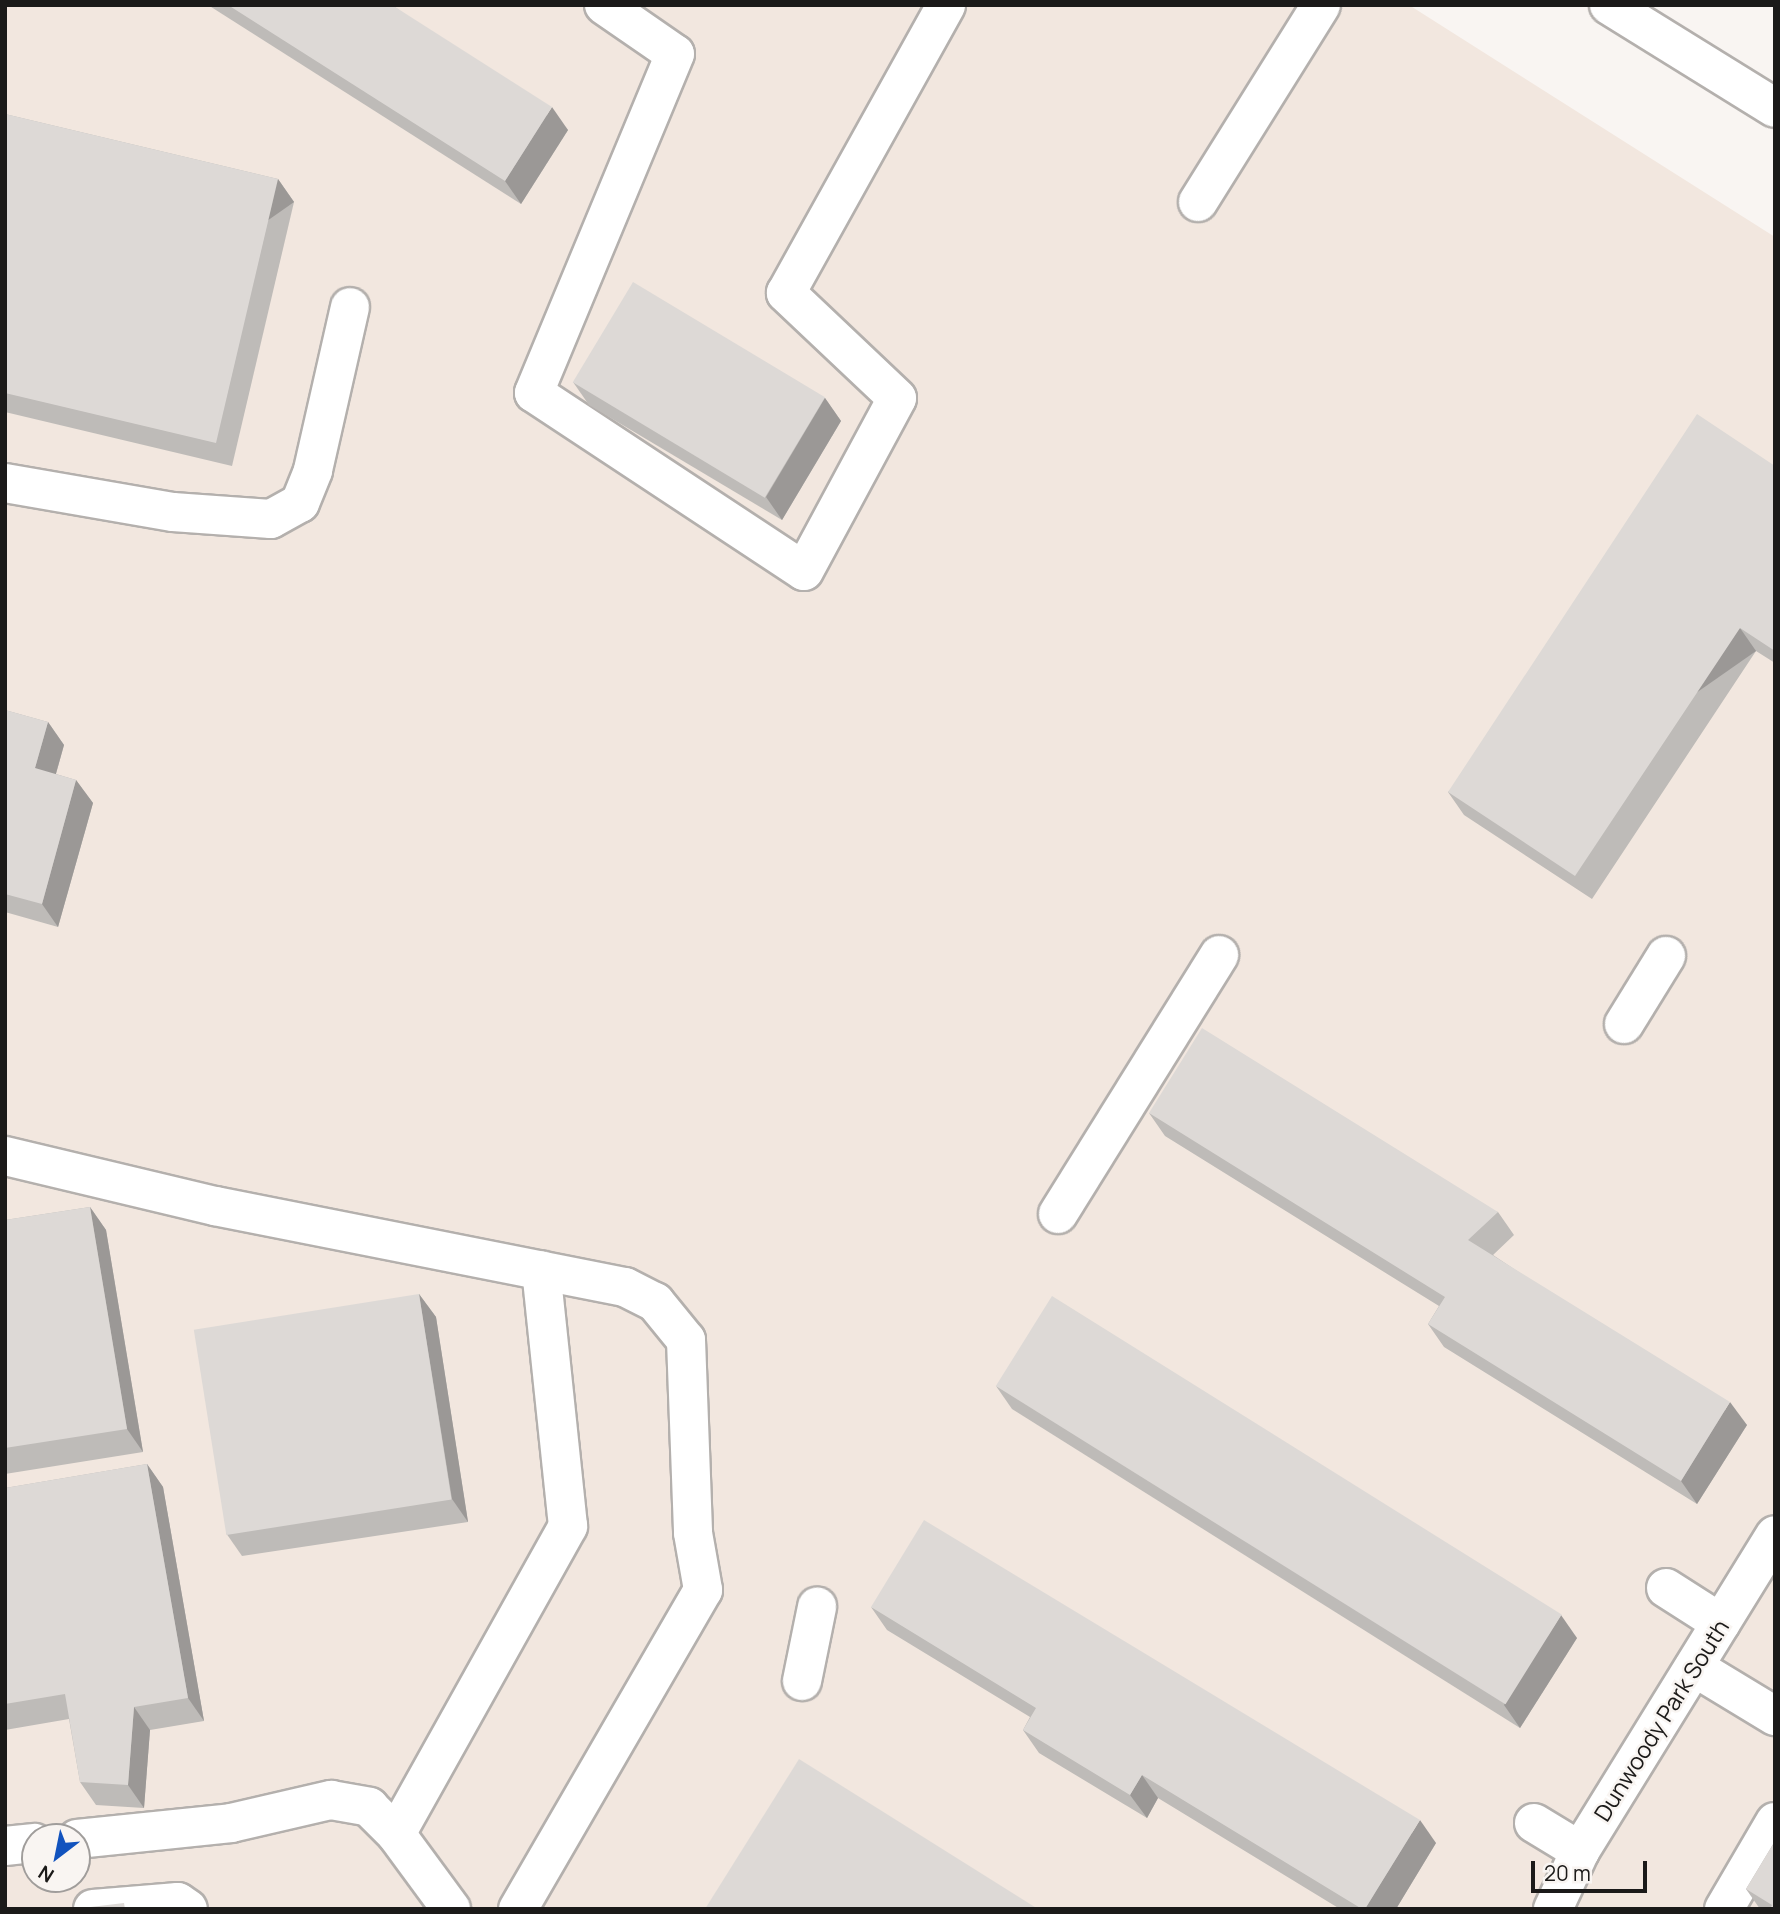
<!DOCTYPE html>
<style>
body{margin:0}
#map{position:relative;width:1780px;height:1914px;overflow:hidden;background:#f9f5f2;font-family:Manrope,sans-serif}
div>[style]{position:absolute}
.built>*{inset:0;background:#f2e7df}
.roads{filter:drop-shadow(2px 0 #b4b0ad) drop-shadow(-2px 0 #b4b0ad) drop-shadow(0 2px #b4b0ad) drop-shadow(0 -2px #b4b0ad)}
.minor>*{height:38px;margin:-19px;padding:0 19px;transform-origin:19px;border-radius:19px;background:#fff}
.wall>*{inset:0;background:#bebbb8}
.shaded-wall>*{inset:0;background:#9b9896;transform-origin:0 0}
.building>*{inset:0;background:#ddd9d6;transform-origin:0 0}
span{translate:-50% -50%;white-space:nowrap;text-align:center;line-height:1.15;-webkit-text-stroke:5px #f9f5f2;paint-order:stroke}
.street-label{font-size:23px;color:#1b1a19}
.frame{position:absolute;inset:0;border:7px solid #1b1a19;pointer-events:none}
.north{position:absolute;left:21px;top:1823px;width:70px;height:70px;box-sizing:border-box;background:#f9f5f2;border:2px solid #a09d9b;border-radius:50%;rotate:212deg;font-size:19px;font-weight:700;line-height:28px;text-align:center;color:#1b1a19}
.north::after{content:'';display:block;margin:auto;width:24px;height:32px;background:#1253be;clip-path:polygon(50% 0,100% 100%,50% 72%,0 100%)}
.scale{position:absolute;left:1531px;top:1861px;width:116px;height:32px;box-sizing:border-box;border:4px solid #1b1a19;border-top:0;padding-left:9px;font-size:21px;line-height:24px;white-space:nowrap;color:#1b1a19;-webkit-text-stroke:5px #f9f5f2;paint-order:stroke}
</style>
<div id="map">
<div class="built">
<div style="clip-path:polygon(evenodd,5px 5px,1409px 5px,1775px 237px,1775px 1909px,5px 1909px,5px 5px,35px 1837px,77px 1837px,77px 1879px,35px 1879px,35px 1837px)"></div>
</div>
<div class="roads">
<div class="minor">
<div style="left:604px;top:5px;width:86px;rotate:34.6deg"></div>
<div style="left:675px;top:54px;width:367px;rotate:112.6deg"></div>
<div style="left:534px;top:393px;width:323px;rotate:33.4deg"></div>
<div style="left:804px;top:571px;width:196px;rotate:-61.7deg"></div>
<div style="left:897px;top:398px;width:153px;rotate:-136.6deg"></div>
<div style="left:786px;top:293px;width:329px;rotate:-60.9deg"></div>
<div style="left:1609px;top:5px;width:195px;rotate:31.8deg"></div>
<div style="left:1198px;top:202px;width:232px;rotate:-58deg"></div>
<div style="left:5px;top:483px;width:170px;rotate:9.8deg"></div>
<div style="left:173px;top:512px;width:98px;rotate:4.1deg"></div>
<div style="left:271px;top:519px;width:33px;rotate:-29deg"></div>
<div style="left:300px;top:503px;width:35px;rotate:-68deg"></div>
<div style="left:313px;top:470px;width:167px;rotate:-77.2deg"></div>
<div style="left:1624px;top:1024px;width:80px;rotate:-58.3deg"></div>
<div style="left:5px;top:1156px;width:216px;rotate:13.4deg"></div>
<div style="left:215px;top:1206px;width:418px;rotate:11.2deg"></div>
<div style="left:625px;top:1287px;width:34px;rotate:27deg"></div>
<div style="left:655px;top:1302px;width:49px;rotate:50.8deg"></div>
<div style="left:686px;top:1340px;width:193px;rotate:87.9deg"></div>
<div style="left:693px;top:1533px;width:58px;rotate:80deg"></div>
<div style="left:703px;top:1590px;width:369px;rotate:120.1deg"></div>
<div style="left:1058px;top:1214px;width:305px;rotate:-58.1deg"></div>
<div style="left:1666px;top:1588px;width:65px;rotate:32.5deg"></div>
<div style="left:1694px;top:1667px;width:95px;rotate:31.2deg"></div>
<div style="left:802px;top:1681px;width:76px;rotate:-78.5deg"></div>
<div style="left:1534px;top:1823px;width:54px;rotate:31.3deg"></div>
<div style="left:396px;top:1834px;width:353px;rotate:-60.8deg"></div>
<div style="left:568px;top:1526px;width:257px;rotate:-96deg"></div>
<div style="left:77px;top:1839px;width:155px;rotate:-5.9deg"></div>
<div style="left:231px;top:1823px;width:103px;rotate:-13deg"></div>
<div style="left:331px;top:1800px;width:39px;rotate:10deg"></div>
<div style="left:369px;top:1807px;width:38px;rotate:45deg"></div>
<div style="left:396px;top:1834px;width:93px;rotate:53.7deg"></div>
<div style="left:5px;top:1846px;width:30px;rotate:-6deg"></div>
<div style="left:93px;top:1909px;width:85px;rotate:-4.7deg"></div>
<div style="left:178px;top:1902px;width:12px;rotate:35deg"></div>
<div style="left:1553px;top:1909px;width:64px;rotate:-65deg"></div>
<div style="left:1580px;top:1851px;width:371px;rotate:-58.3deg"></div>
<div style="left:1724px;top:1909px;width:101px;rotate:-59.6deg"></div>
</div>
</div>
<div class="wall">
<div style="clip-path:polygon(208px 5px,392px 5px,568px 130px,521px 204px)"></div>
<div style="clip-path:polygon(5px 114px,278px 179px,294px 202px,232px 466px,5px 412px)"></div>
<div style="clip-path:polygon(573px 382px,825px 398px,841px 421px,782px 520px,589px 405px)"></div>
<div style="clip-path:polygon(1775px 466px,1775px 663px,1756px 651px,1592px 899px,1464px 815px,1448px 792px)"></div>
<div style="clip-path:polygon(5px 710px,48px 722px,64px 745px,56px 774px,76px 780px,93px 803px,58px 927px,5px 912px)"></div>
<div style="clip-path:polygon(1149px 1113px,1498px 1212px,1514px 1235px,1493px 1255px,1747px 1425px,1697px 1504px,1444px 1347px,1428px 1324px,1439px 1306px,1165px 1136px)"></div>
<div style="clip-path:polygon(90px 1207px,106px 1230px,143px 1452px,5px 1474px,5px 1220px)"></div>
<div style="clip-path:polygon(419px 1294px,436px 1317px,468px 1522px,242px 1556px,226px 1533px)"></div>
<div style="clip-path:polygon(996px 1386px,1577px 1638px,1520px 1728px,1012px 1409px)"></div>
<div style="clip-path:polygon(147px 1464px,163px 1487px,204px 1721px,150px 1730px,144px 1808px,96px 1805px,80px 1782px,69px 1719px,5px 1730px,5px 1488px)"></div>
<div style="clip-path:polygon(871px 1607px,1436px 1843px,1396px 1909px,1340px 1909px,1158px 1798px,1147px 1818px,1039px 1753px,1023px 1730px,1030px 1717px,887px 1630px)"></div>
<div style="clip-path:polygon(1775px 1841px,1775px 1909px,1760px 1909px,1746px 1889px)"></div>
</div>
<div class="shaded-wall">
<div style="clip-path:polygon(552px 107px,568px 130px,521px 204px,505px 181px)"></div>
<div style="left:278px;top:179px;width:28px;height:271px;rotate:55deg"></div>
<div style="clip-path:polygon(825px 398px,841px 421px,782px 520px,766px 497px)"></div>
<div style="left:1740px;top:628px;width:28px;height:298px;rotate:55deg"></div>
<div style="clip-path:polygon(48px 722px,64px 745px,51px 791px,35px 768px)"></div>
<div style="clip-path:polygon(76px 780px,93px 803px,58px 927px,42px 904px)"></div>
<div style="clip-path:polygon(90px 1207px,106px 1230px,143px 1452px,127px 1429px)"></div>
<div style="clip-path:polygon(419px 1294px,436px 1317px,468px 1522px,452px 1499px)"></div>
<div style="clip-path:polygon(1730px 1402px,1747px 1425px,1697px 1504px,1681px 1481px)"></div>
<div style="clip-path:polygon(147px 1464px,163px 1487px,204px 1721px,188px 1698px)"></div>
<div style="clip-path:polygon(1561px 1615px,1577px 1638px,1520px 1728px,1504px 1705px)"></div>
<div style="clip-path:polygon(134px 1707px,150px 1730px,144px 1808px,128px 1785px)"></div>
<div style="clip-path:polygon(1142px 1775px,1158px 1798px,1147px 1818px,1130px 1795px)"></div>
<div style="clip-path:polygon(1420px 1820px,1436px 1843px,1396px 1909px,1365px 1909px)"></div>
</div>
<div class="building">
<div style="clip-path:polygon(228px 5px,392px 5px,552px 107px,505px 181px)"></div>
<div style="clip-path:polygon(5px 114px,278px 179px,216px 443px,5px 393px)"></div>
<div style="left:633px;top:282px;width:224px;height:117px;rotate:31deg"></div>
<div style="clip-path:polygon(1697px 414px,1775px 466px,1775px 651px,1740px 628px,1575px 876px,1448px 792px)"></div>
<div style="clip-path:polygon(5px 710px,48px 722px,35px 768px,76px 780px,42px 904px,5px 894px)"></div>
<div style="clip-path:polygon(1202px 1028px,1498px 1212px,1468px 1240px,1730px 1402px,1681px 1481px,1428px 1324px,1445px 1297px,1149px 1113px)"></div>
<div style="clip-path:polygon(90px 1207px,127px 1429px,5px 1448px,5px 1220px)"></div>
<div style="left:419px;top:1294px;width:208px;height:228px;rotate:81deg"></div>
<div style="left:1052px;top:1296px;width:601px;height:106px;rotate:32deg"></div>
<div style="clip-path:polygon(147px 1464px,188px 1698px,134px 1707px,128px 1785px,80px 1782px,65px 1694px,5px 1704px,5px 1488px)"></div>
<div style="clip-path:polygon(924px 1520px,1420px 1820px,1365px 1909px,1362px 1909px,1142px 1775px,1130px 1795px,1023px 1730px,1036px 1708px,871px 1607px)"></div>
<div style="clip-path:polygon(799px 1759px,1038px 1909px,705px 1909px)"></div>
<div style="clip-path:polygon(1775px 1841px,1775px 1909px,1770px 1909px,1772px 1905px,1746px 1889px)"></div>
<div style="clip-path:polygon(124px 1903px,125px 1909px,74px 1909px)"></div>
</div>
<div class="street-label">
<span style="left:1661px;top:1720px;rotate:-58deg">Dunwoody Park South</span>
</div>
<div class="frame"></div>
<div class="north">N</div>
<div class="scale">20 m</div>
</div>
